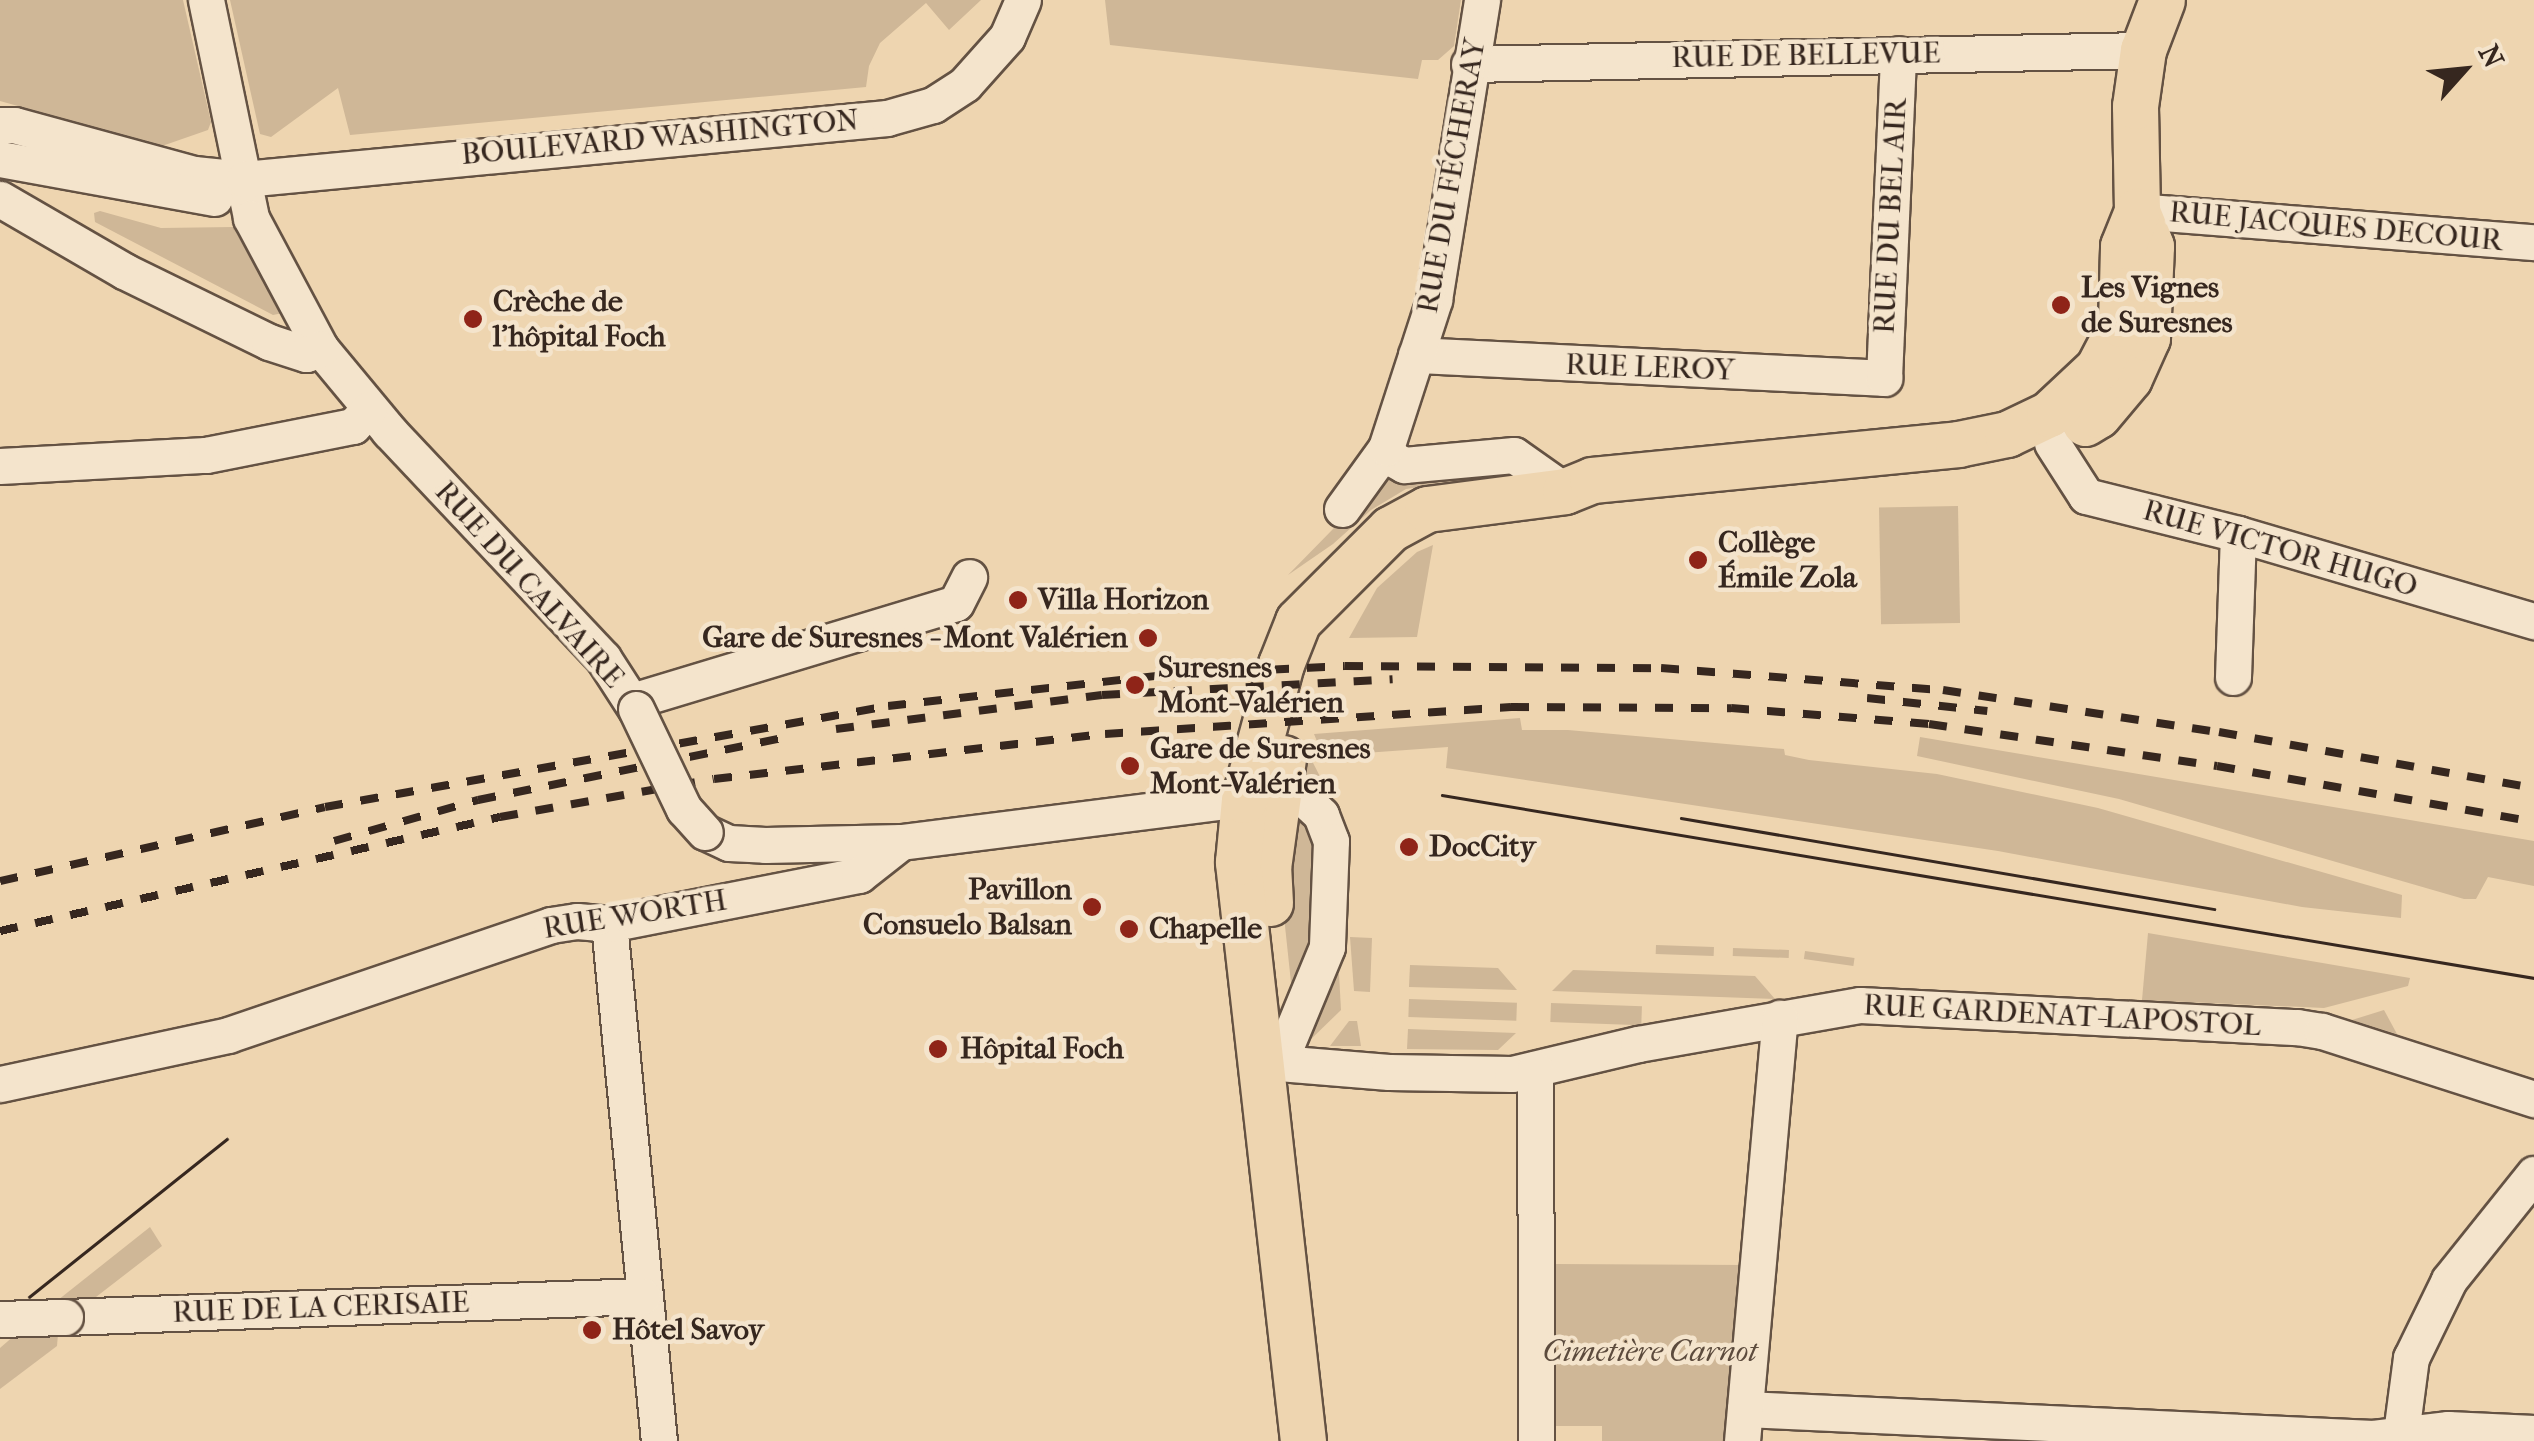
<!DOCTYPE html>
<meta charset="utf-8">
<style>
body{margin:0}
#map{position:relative;width:2534px;height:1441px;overflow:hidden;background:#eed5b0;font-family:"IM FELL French Canon",serif}
div>[style]{position:absolute}
.green>*{inset:0;background:#cfb797;transform-origin:0 0}
.roads{filter:drop-shadow(2px 0 #645243) drop-shadow(-2px 0 #645243) drop-shadow(0 2px #645243) drop-shadow(0 -2px #645243)}
.minor>*{height:35px;margin:-17.5px;padding:0 17.5px;transform-origin:17.5px;border-radius:17.5px;background:#f4e4cc}
.major>*{height:45px;margin:-22.5px;padding:0 22.5px;transform-origin:22.5px;border-radius:22.5px;background:#eed5b0}
.tram>*{height:2.5px;margin:-1.25px;padding:0 1.25px;transform-origin:1.25px;border-radius:1.25px;background:#36271f}
.rail>*{height:8px;margin-top:-4px;transform-origin:0;background:repeating-linear-gradient(90deg,#36271f 0 18px,transparent 0 36px)}
.bridges{filter:drop-shadow(2px 0 #645243) drop-shadow(-2px 0 #645243) drop-shadow(0 2px #645243) drop-shadow(0 -2px #645243)}
.minor-bridge>*{height:35px;margin:-17.5px;padding:0 17.5px;transform-origin:17.5px;border-radius:17.5px;background:#f4e4cc}
.dots>*{width:28px;height:28px;translate:-50% -50%;box-sizing:border-box;border:5px solid #f4e4cc;border-radius:50%}
span{translate:-50% -50%;white-space:nowrap;text-align:center;line-height:1.15;-webkit-text-stroke:9px #f4e4cc;paint-order:stroke}
.street-label{font-size:30px;color:#36271f}
.poi-label{font-size:30px;color:#36271f;font-weight:700}
.left{translate:0 -50%;text-align:left}
.right{translate:-100% -50%;text-align:right}
.park-label{font-size:30px;color:#5c4b3d;font-style:italic}
.north{position:absolute;left:2414px;top:20px;width:100px;height:100px;-webkit-text-stroke:8px #f4e4cc;paint-order:stroke;rotate:63deg;font-size:28px;font-weight:700;line-height:40px;text-align:center;color:#36271f}
.north::after{content:'';display:block;margin:auto;width:35px;height:45px;background:#36271f;clip-path:polygon(50% 0,100% 100%,50% 72%,0 100%)}
</style>
<div id="map">
<div class="green">
<div style="clip-path:polygon(0 0,183px 0,211px 122px,208px 130px,162px 146px,0 101px)"></div>
<div style="clip-path:polygon(230px 0,981px 0,949px 30px,926px 3px,880px 43px,869px 66px,866px 87px,350px 135px,338px 88px,271px 137px,260px 134px)"></div>
<div style="clip-path:polygon(1105px 0,1461px 0,1454px 46px,1438px 60px,1422px 60px,1418px 79px,1110px 45px)"></div>
<div style="clip-path:polygon(100px 211px,161px 228px,233px 227px,283px 313px,273px 315px,95px 222px,94px 213px)"></div>
<div style="clip-path:polygon(1522px 472px,1406px 489px,1371px 510px,1333px 544px,1288px 575px,1378px 483px,1394px 476px)"></div>
<div style="left:1958px;top:506px;width:117px;height:79px;rotate:89deg"></div>
<div style="clip-path:polygon(1433px 545px,1417px 637px,1349px 638px,1377px 588px,1417px 552px)"></div>
<div style="clip-path:polygon(1520px 718px,1522px 730px,1568px 730px,1784px 749px,1785px 755px,1809px 760px,1937px 774px,2098px 808px,2402px 895px,2401px 918px,2302px 907px,1998px 851px,1446px 768px,1448px 747px,1323px 756px,1314px 734px)"></div>
<div style="clip-path:polygon(1920px 737px,2534px 841px,2534px 886px,2488px 877px,2476px 899px,2464px 899px,2119px 799px,1917px 756px)"></div>
<div style="clip-path:polygon(1300px 746px,1306px 749px,1335px 806px,1304px 777px)"></div>
<div style="clip-path:polygon(1293px 812px,1316px 844px,1314px 928px,1301px 992px,1292px 992px,1285px 926px,1283px 857px)"></div>
<div style="clip-path:polygon(2148px 933px,2410px 978px,2408px 986px,2324px 1008px,2142px 1000px)"></div>
<div style="clip-path:polygon(1350px 937px,1372px 938px,1370px 992px,1354px 991px)"></div>
<div style="left:1656px;top:945px;width:58px;height:9px;rotate:2deg"></div>
<div style="left:1733px;top:948px;width:56px;height:8px;rotate:2deg"></div>
<div style="left:1805px;top:951px;width:50px;height:8px;rotate:8deg"></div>
<div style="clip-path:polygon(1410px 965px,1498px 968px,1517px 990px,1409px 987px)"></div>
<div style="clip-path:polygon(1573px 970px,1755px 976px,1775px 999px,1552px 991px)"></div>
<div style="clip-path:polygon(1334px 972px,1339px 974px,1341px 1010px,1306px 1044px)"></div>
<div style="left:1409px;top:999px;width:108px;height:18px;rotate:2deg"></div>
<div style="left:1551px;top:1003px;width:91px;height:19px;rotate:2deg"></div>
<div style="clip-path:polygon(2384px 1010px,2397px 1034px,2352px 1020px)"></div>
<div style="clip-path:polygon(1349px 1021px,1357px 1021px,1361px 1046px,1330px 1046px)"></div>
<div style="clip-path:polygon(1408px 1029px,1516px 1033px,1498px 1050px,1407px 1049px)"></div>
<div style="clip-path:polygon(150px 1227px,162px 1246px,96px 1297px,58px 1300px)"></div>
<div style="clip-path:polygon(1555px 1264px,1745px 1265px,1729px 1441px,1602px 1441px,1602px 1426px,1555px 1426px)"></div>
<div style="clip-path:polygon(58px 1334px,57px 1346px,0 1389px,0 1348px,15px 1335px)"></div>
</div>
<div class="roads">
<div class="minor">
<div style="left:206px;top:0;width:223px;rotate:78.3deg"></div>
<div style="left:251px;top:218px;width:149px;rotate:61.9deg"></div>
<div style="left:321px;top:349px;width:107px;rotate:50.3deg"></div>
<div style="left:389px;top:431px;width:312px;rotate:46.7deg"></div>
<div style="left:603px;top:658px;width:61px;rotate:57.1deg"></div>
<div style="left:1469px;top:64px;width:674px;rotate:-1.19deg"></div>
<div style="left:0;top:125px;width:14px"></div>
<div style="left:14px;top:125px;width:187px;rotate:15.2deg"></div>
<div style="left:194px;top:174px;width:50px;rotate:5.7deg"></div>
<div style="left:244px;top:179px;width:646px;rotate:-5.42deg"></div>
<div style="left:887px;top:118px;width:48px;rotate:-15.8deg"></div>
<div style="left:933px;top:105px;width:38px;rotate:-33deg"></div>
<div style="left:965px;top:84px;width:63px;rotate:-48.2deg"></div>
<div style="left:1007px;top:37px;width:40px;rotate:-66.6deg"></div>
<div style="left:0;top:159px;width:218px;rotate:10.3deg"></div>
<div style="left:0;top:199px;width:143px;rotate:30.1deg"></div>
<div style="left:124px;top:271px;width:161px;rotate:26.1deg"></div>
<div style="left:269px;top:342px;width:39px;rotate:18deg"></div>
<div style="left:306px;top:354px;width:16px;rotate:-18deg"></div>
<div style="left:2137px;top:211px;width:398px;rotate:4.5deg"></div>
<div style="left:1416px;top:355px;width:469px;rotate:2.8deg"></div>
<div style="left:1884px;top:378px;width:324px;rotate:-87.5deg"></div>
<div style="left:2052px;top:443px;width:63px;rotate:57.3deg"></div>
<div style="left:2086px;top:496px;width:157px;rotate:14deg"></div>
<div style="left:2238px;top:534px;width:309px;rotate:16.4deg"></div>
<div style="left:1386px;top:448px;width:13px;rotate:58deg"></div>
<div style="left:1393px;top:459px;width:13px;rotate:29deg"></div>
<div style="left:1404px;top:465px;width:110px;rotate:-5.2deg"></div>
<div style="left:1514px;top:455px;width:62px;rotate:35.2deg"></div>
<div style="left:0;top:466px;width:206px;rotate:-3.1deg"></div>
<div style="left:206px;top:455px;width:150px;rotate:-11.2deg"></div>
<div style="left:353px;top:426px;width:23px;rotate:-47deg"></div>
<div style="left:1342px;top:509px;width:75px;rotate:-54.2deg"></div>
<div style="left:1386px;top:448px;width:156px;rotate:-72deg"></div>
<div style="left:1434px;top:300px;width:304px;rotate:-80.9deg"></div>
<div style="left:2233px;top:677px;width:143px;rotate:-88deg"></div>
<div style="left:632px;top:701px;width:338px;rotate:-16.8deg"></div>
<div style="left:956px;top:603px;width:29px;rotate:-63deg"></div>
<div style="left:705px;top:832px;width:26px;rotate:25deg"></div>
<div style="left:729px;top:843px;width:36px;rotate:3deg"></div>
<div style="left:765px;top:845px;width:136px;rotate:-1.3deg"></div>
<div style="left:901px;top:842px;width:391px;rotate:-7.2deg"></div>
<div style="left:1289px;top:793px;width:14px;rotate:17deg"></div>
<div style="left:1302px;top:797px;width:26px;rotate:43deg"></div>
<div style="left:1321px;top:815px;width:28px;rotate:69deg"></div>
<div style="left:1331px;top:841px;width:106px;rotate:92.2deg"></div>
<div style="left:1327px;top:947px;width:126px;rotate:112.5deg"></div>
<div style="left:609px;top:924px;width:519px;rotate:84.48deg"></div>
<div style="left:1279px;top:1063px;width:110px;rotate:4.7deg"></div>
<div style="left:1389px;top:1072px;width:123px;rotate:0.9deg"></div>
<div style="left:1512px;top:1074px;width:130px;rotate:-13.4deg"></div>
<div style="left:1638px;top:1044px;width:225px;rotate:-10deg"></div>
<div style="left:1860px;top:1005px;width:438px;rotate:2.9deg"></div>
<div style="left:2297px;top:1027px;width:25px;rotate:9deg"></div>
<div style="left:2322px;top:1031px;width:223px;rotate:17.8deg"></div>
<div style="left:1535px;top:1069px;width:372px;rotate:89.8deg"></div>
<div style="left:0;top:1084px;width:233px;rotate:-12.1deg"></div>
<div style="left:228px;top:1035px;width:341px;rotate:-18.8deg"></div>
<div style="left:551px;top:925px;width:26px;rotate:-9deg"></div>
<div style="left:577px;top:921px;width:32px;rotate:5deg"></div>
<div style="left:609px;top:924px;width:255px;rotate:-11.1deg"></div>
<div style="left:859px;top:875px;width:53px;rotate:-38.2deg"></div>
<div style="left:65px;top:1317px;width:578px;rotate:-2.08deg"></div>
<div style="left:1745px;top:1409px;width:629px;rotate:2.64deg"></div>
<div style="left:2373px;top:1438px;width:76px;rotate:-6.8deg"></div>
<div style="left:2448px;top:1429px;width:86px;rotate:2.7deg"></div>
<div style="left:1742px;top:1441px;width:425px;rotate:-84.9deg"></div>
<div style="left:2400px;top:1441px;width:84px;rotate:-82.5deg"></div>
<div style="left:2411px;top:1358px;width:87px;rotate:-64deg"></div>
<div style="left:2449px;top:1280px;width:136px;rotate:-51.3deg"></div>
</div>
<div class="major">
<div style="left:2085px;top:423px;width:15px;rotate:-32deg"></div>
<div style="left:2098px;top:415px;width:48px;rotate:-50deg"></div>
<div style="left:2129px;top:378px;width:44px;rotate:-65.8deg"></div>
<div style="left:2147px;top:338px;width:92px;rotate:-87.5deg"></div>
<div style="left:2151px;top:246px;width:38px;rotate:-112deg"></div>
<div style="left:2137px;top:211px;width:105px;rotate:-91.1deg"></div>
<div style="left:2135px;top:106px;width:57px;rotate:-81.9deg"></div>
<div style="left:2143px;top:50px;width:53px;rotate:-69.2deg"></div>
<div style="left:1270px;top:903px;width:35px;rotate:-93deg"></div>
<div style="left:1268px;top:868px;width:111px;rotate:-82.2deg"></div>
<div style="left:1303px;top:1441px;width:583px;rotate:-96.41deg"></div>
<div style="left:1238px;top:862px;width:62px;rotate:-84.5deg"></div>
<div style="left:1244px;top:800px;width:141px;rotate:-74.8deg"></div>
<div style="left:1281px;top:664px;width:46px;rotate:-68.4deg"></div>
<div style="left:1298px;top:621px;width:130px;rotate:-45deg"></div>
<div style="left:1390px;top:529px;width:42px;rotate:-28.4deg"></div>
<div style="left:1427px;top:509px;width:139px;rotate:-7.4deg"></div>
<div style="left:1565px;top:491px;width:29px;rotate:-22deg"></div>
<div style="left:1592px;top:480px;width:368px;rotate:-5.6deg"></div>
<div style="left:1958px;top:444px;width:50px;rotate:-11.5deg"></div>
<div style="left:2007px;top:434px;width:47px;rotate:-25.5deg"></div>
<div style="left:2049px;top:414px;width:67px;rotate:-43.2deg"></div>
<div style="left:2098px;top:368px;width:50px;rotate:-62.4deg"></div>
<div style="left:2121px;top:324px;width:78px;rotate:-88.5deg"></div>
<div style="left:2123px;top:246px;width:38px;rotate:-68deg"></div>
</div>
</div>
<div class="tram">
<div style="left:1442px;top:795px;width:1107px;rotate:9.51deg"></div>
<div style="left:1681px;top:818px;width:541px;rotate:9.69deg"></div>
<div style="left:29px;top:1297px;width:253px;rotate:-38.6deg"></div>
<div style="left:0;top:1337px;width:1px;rotate:-45deg"></div>
</div>
<div class="rail">
<div style="left:1867px;top:698px;width:121px;rotate:6.2deg"></div>
<div style="left:836px;top:729px;width:268px;rotate:-7.3deg"></div>
<div style="left:1102px;top:695px;width:291px;rotate:-3.1deg"></div>
<div style="left:334px;top:841px;width:150px;rotate:-15.9deg"></div>
<div style="left:478px;top:800px;width:310px;rotate:-11.5deg"></div>
<div style="left:0;top:881px;width:333px;rotate:-12.8deg"></div>
<div style="left:325px;top:807px;width:572px;rotate:-10.17deg"></div>
<div style="left:888px;top:706px;width:277px;rotate:-6.4deg"></div>
<div style="left:1163px;top:675px;width:182px;rotate:-2.8deg"></div>
<div style="left:1345px;top:666px;width:316px;rotate:0.4deg"></div>
<div style="left:1661px;top:668px;width:283px;rotate:4.5deg"></div>
<div style="left:1943px;top:690px;width:279px;rotate:8.7deg"></div>
<div style="left:2219px;top:732px;width:320px;rotate:10.1deg"></div>
<div style="left:0;top:931px;width:513px;rotate:-12.84deg"></div>
<div style="left:500px;top:817px;width:217px;rotate:-10.1deg"></div>
<div style="left:714px;top:779px;width:394px;rotate:-6.6deg"></div>
<div style="left:1105px;top:734px;width:407px;rotate:-3.8deg"></div>
<div style="left:1511px;top:707px;width:220px;rotate:0.3deg"></div>
<div style="left:1731px;top:708px;width:199px;rotate:4.6deg"></div>
<div style="left:1929px;top:724px;width:291px;rotate:8.3deg"></div>
<div style="left:2217px;top:766px;width:322px;rotate:10deg"></div>
</div>
<div class="bridges">
<div class="minor-bridge">
<div style="left:636px;top:709px;width:111px;rotate:64.4deg"></div>
<div style="left:684px;top:809px;width:31px;rotate:48deg"></div>
<div style="left:0;top:1319px;width:65px;rotate:-1.8deg"></div>
</div>
</div>
<div class="dots">
<div style="left:2061px;top:305px;background:#8f2418"></div>
<div style="left:473px;top:319px;background:#8f2418"></div>
<div style="left:1698px;top:560px;background:#8f2418"></div>
<div style="left:1018px;top:600px;background:#8f2418"></div>
<div style="left:1148px;top:638px;background:#8f2418"></div>
<div style="left:1135px;top:685px;background:#8f2418"></div>
<div style="left:1130px;top:766px;background:#8f2418"></div>
<div style="left:1409px;top:847px;background:#8f2418"></div>
<div style="left:1092px;top:907px;background:#8f2418"></div>
<div style="left:1129px;top:929px;background:#8f2418"></div>
<div style="left:938px;top:1049px;background:#8f2418"></div>
<div style="left:592px;top:1330px;background:#8f2418"></div>
</div>
<div class="street-label">
<span style="left:1806px;top:56px;rotate:-1deg">RUE DE BELLEVUE</span>
<span style="left:660px;top:138px;rotate:-5deg">BOULEVARD WASHINGTON</span>
<span style="left:1452px;top:176px;rotate:-80deg">RUE DU FÉCHERAY</span>
<span style="left:1891px;top:216px;rotate:-87deg">RUE DU BEL AIR</span>
<span style="left:2336px;top:227px;rotate:5deg">RUE JACQUES DECOUR</span>
<span style="left:1650px;top:368px;rotate:2deg">RUE LEROY</span>
<span style="left:2280px;top:549px;rotate:16deg">RUE VICTOR HUGO</span>
<span style="left:529px;top:585px;rotate:48deg">RUE DU CALVAIRE</span>
<span style="left:635px;top:915px;rotate:-9deg">RUE WORTH</span>
<span style="left:2062px;top:1016px;rotate:3deg">RUE GARDENAT-LAPOSTOL</span>
<span style="left:321px;top:1308px;rotate:-2deg">RUE DE LA CERISAIE</span>
</div>
<div class="poi-label">
<span class="left" style="left:2081px;top:305px">Les Vignes<br>de Suresnes</span>
<span class="left" style="left:493px;top:319px">Crèche de<br>l'hôpital Foch</span>
<span class="left" style="left:1718px;top:560px">Collège<br>Émile Zola</span>
<span class="left" style="left:1038px;top:600px">Villa Horizon</span>
<span class="right" style="left:1128px;top:638px">Gare de Suresnes - Mont Valérien</span>
<span class="left" style="left:1158px;top:685px">Suresnes<br>Mont-Valérien</span>
<span class="left" style="left:1150px;top:766px">Gare de Suresnes<br>Mont-Valérien</span>
<span class="left" style="left:1429px;top:847px">DocCity</span>
<span class="right" style="left:1072px;top:907px">Pavillon<br>Consuelo Balsan</span>
<span class="left" style="left:1149px;top:929px">Chapelle</span>
<span class="left" style="left:960px;top:1049px">Hôpital Foch</span>
<span class="left" style="left:612px;top:1330px">Hôtel Savoy</span>
</div>
<div class="park-label">
<span style="left:1650px;top:1352px">Cimetière Carnot</span>
</div>
<div class="north">N</div>
</div>
